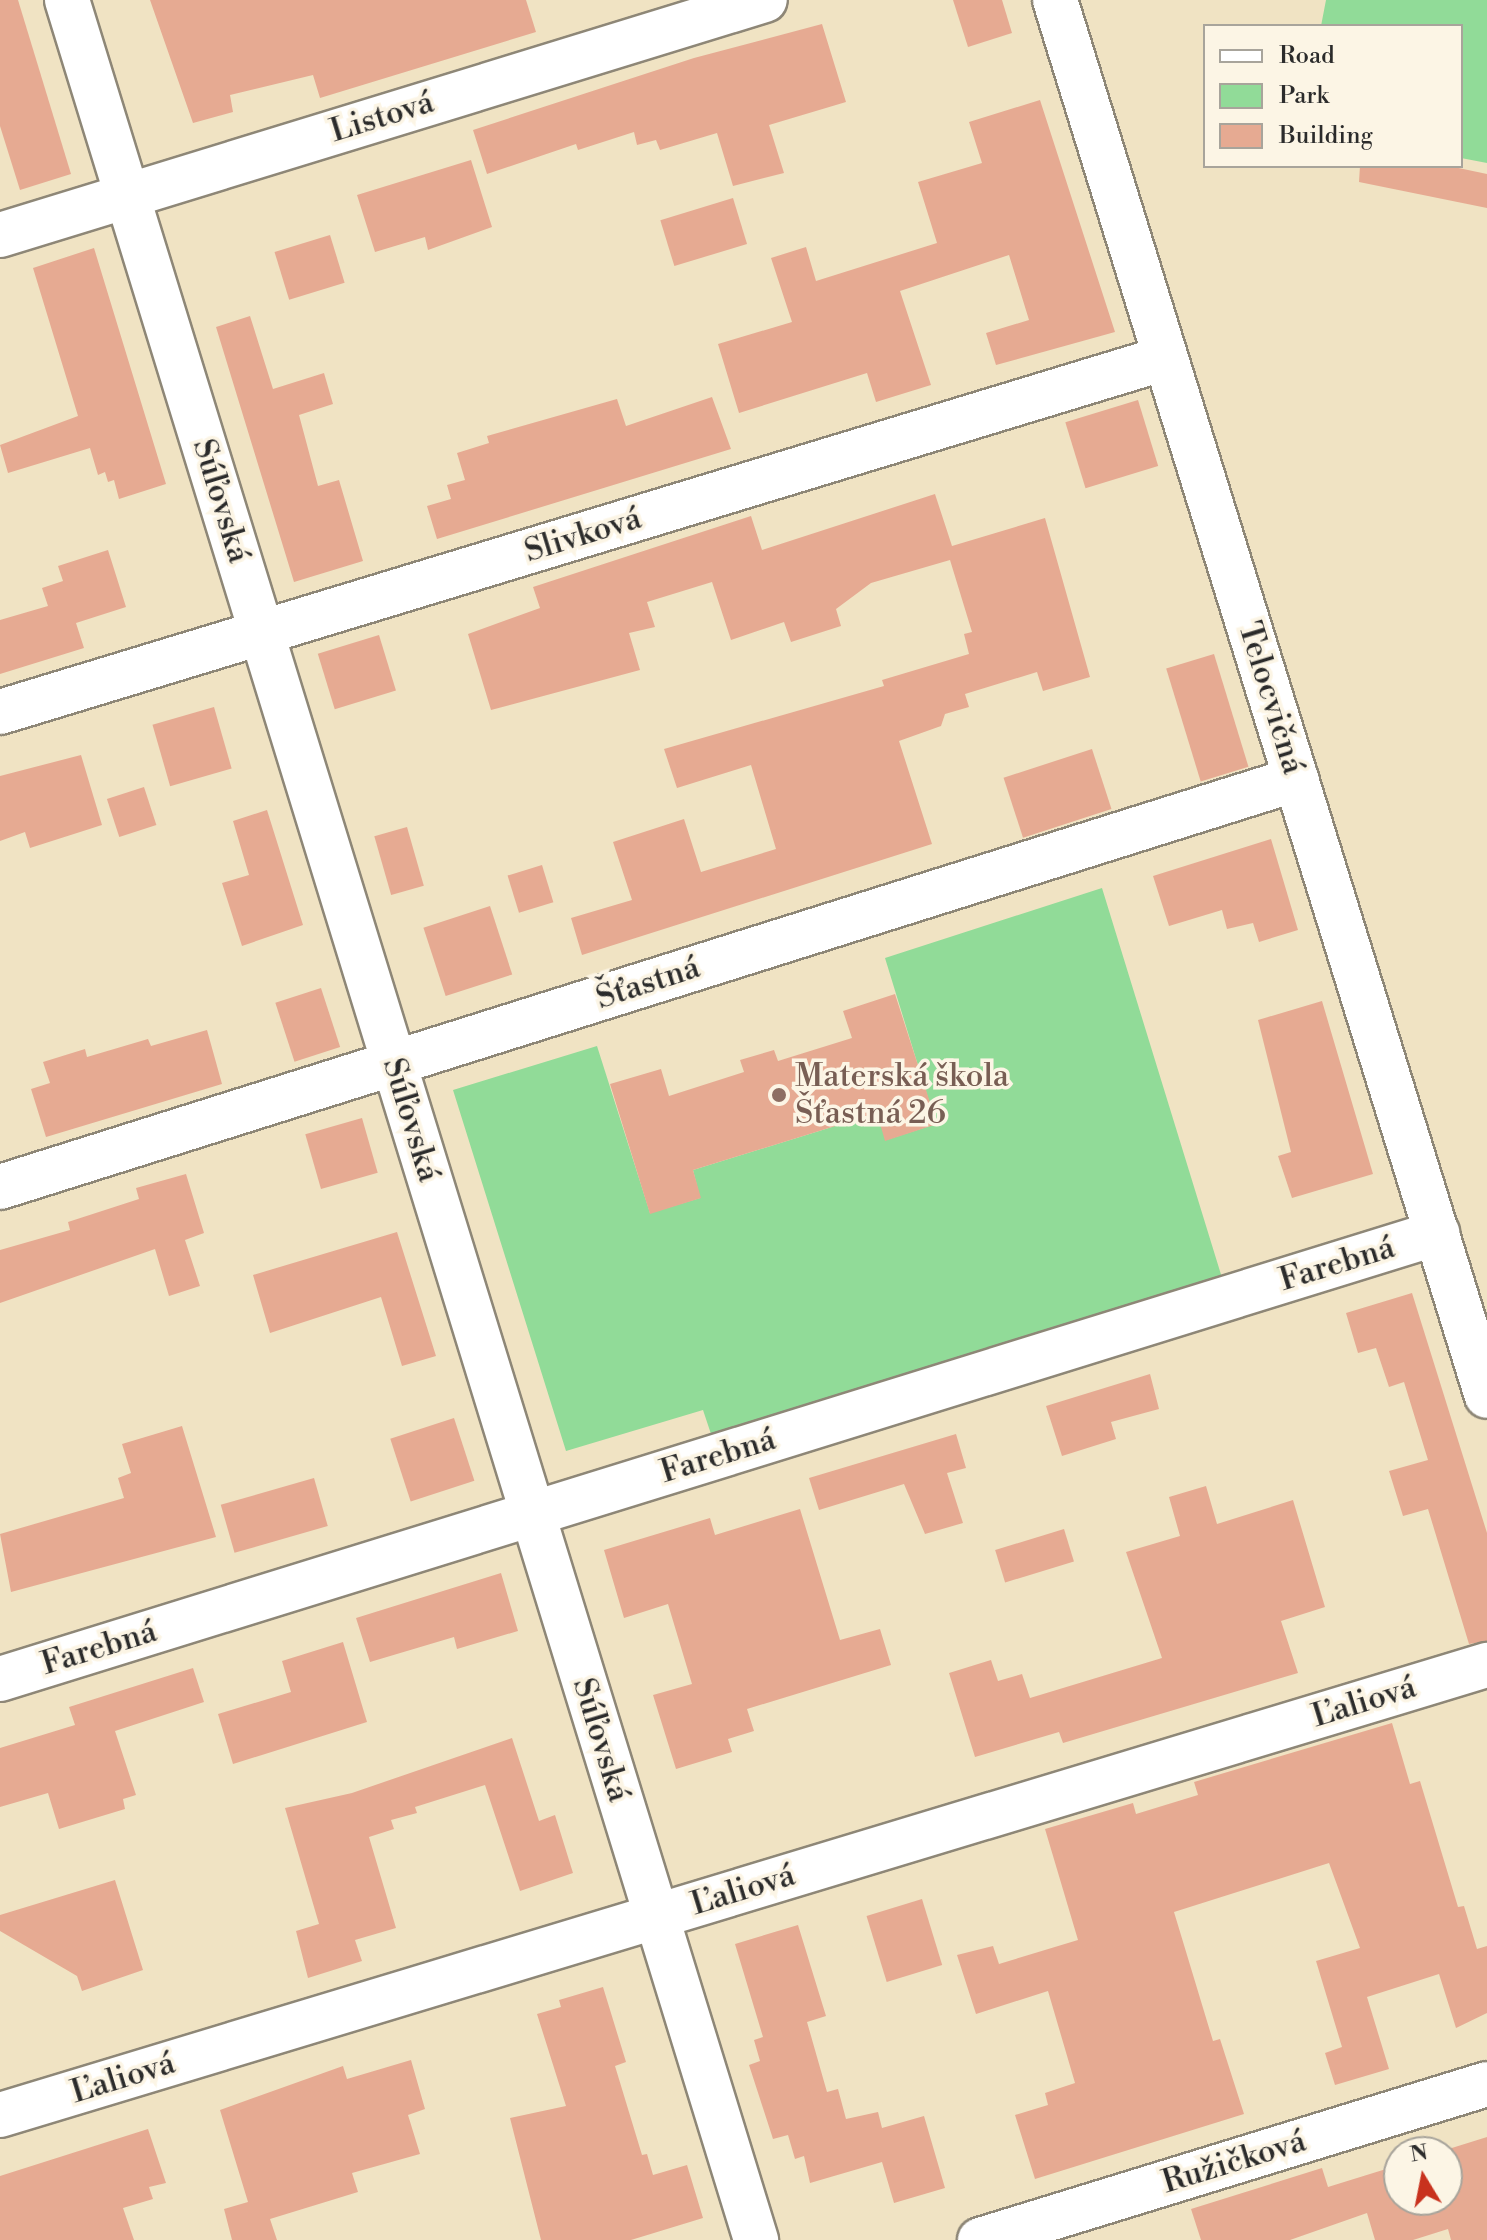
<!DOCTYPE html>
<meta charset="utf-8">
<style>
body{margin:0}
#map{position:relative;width:1487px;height:2240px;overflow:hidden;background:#f0e3c3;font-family:"Libre Bodoni",serif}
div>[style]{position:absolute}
.green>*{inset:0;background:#91db98}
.building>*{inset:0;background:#e6aa92;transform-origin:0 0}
.roads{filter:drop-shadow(2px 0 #8e8777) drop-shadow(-2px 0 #8e8777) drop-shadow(0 2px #8e8777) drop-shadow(0 -2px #8e8777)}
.minor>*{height:44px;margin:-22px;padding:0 22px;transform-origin:22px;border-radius:22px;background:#fff}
.dots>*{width:22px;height:22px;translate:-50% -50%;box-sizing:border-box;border:4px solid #fcf5e5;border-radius:50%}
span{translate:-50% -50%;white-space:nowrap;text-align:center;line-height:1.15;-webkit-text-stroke:7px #fcf5e5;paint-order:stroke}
.street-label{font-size:32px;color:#2b2b2b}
.education-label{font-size:32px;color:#785e54}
.left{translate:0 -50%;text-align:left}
.legend{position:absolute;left:1203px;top:24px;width:260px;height:144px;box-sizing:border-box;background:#fcf5e5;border:2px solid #a8a49b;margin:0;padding:10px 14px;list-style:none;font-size:24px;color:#2b2b2b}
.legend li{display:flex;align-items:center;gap:16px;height:40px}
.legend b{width:40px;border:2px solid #a8a49b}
.north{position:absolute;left:1383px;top:2136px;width:80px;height:80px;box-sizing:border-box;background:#fcf5e5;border:2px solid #a8a49b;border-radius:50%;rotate:350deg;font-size:22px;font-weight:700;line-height:32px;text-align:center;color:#2b2b2b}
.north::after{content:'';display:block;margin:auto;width:28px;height:36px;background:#c8321e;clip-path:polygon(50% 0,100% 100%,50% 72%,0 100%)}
</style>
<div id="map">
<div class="green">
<div style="clip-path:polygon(1326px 0,1487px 0,1487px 163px,1461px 158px,1461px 26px,1321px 26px)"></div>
<div style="clip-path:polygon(1102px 888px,1223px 1281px,712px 1437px,703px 1410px,566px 1451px,453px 1090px,597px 1046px,650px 1213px,700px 1198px,693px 1170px,877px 1113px,886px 1140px,936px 1124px,885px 958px)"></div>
</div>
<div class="building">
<div style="clip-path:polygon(0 0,18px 0,71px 174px,20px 190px,0 126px)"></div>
<div style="clip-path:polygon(150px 0,526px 0,536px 32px,320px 98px,313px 75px,230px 95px,233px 112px,193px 123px)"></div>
<div style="clip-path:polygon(953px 0,1002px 0,1012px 33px,968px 47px)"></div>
<div style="clip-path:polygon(822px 24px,846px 102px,769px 125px,784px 173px,733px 186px,717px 133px,660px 150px,656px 140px,637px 145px,634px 132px,578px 150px,576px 144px,487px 174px,473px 130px,694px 58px)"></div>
<div style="clip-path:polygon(1040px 100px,1115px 332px,996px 365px,986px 333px,1029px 320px,1009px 255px,900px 291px,931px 385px,876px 402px,867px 373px,739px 413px,718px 344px,792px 322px,771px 258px,806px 247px,816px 281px,937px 243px,918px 182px,982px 163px,969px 122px)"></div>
<div style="clip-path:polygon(471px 160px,492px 227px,428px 250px,425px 237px,375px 252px,357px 195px)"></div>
<div style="clip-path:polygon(1360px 166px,1449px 166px,1487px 174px,1487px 208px,1359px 182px)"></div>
<div style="left:733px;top:198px;width:48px;height:76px;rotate:73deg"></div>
<div style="left:330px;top:235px;width:50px;height:58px;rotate:73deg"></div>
<div style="clip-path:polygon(94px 248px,166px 484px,119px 499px,114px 480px,108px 482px,105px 472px,98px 475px,90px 448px,8px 473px,0 445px,78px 416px,33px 268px)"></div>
<div style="clip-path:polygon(250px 316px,273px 389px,324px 373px,333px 404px,299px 415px,318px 486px,339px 480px,363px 561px,294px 582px,216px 327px)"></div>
<div style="clip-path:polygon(712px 397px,731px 449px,437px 539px,427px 506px,451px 499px,447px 485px,465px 480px,457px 453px,489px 443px,487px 436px,617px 399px,626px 426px)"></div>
<div style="left:1138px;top:400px;width:69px;height:76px;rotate:73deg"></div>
<div style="clip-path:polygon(935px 494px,952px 546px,1045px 518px,1090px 677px,1043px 691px,1037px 672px,965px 694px,969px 707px,945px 714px,941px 726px,899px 741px,932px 844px,582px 955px,571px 918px,632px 900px,613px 842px,684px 819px,701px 872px,776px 849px,751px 765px,677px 788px,664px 749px,884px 686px,882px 680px,969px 654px,964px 634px,972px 632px,950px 560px,871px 583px,836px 609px,841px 626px,791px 642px,784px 622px,731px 640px,712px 582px,647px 602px,655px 627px,629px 633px,640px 670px,491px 710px,468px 634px,540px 608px,533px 587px,751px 516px,762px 550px)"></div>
<div style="clip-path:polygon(108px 550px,126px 607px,76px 623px,84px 648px,0 674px,0 620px,48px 606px,42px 588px,63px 581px,58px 566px)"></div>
<div style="left:379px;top:635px;width:58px;height:64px;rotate:73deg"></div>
<div style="left:1214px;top:654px;width:118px;height:50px;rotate:73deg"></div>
<div style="left:214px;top:707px;width:64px;height:64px;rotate:74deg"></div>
<div style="left:1092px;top:749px;width:63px;height:93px;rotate:72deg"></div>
<div style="clip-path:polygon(81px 755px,102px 825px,30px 848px,25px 832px,0 841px,0 776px)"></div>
<div style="left:144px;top:787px;width:40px;height:39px;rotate:72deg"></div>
<div style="clip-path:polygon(267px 810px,303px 925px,242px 946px,222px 883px,249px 875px,233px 821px)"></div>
<div style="left:407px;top:827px;width:61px;height:34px;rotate:74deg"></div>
<div style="clip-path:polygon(1271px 839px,1298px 930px,1259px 942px,1253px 923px,1227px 929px,1222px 910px,1169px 926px,1153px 876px)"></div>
<div style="left:542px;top:865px;width:39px;height:36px;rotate:73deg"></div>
<div style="left:490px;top:906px;width:72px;height:70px;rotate:72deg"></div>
<div style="left:321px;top:988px;width:62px;height:48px;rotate:72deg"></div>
<div style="clip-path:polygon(895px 994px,937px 1124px,885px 1141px,877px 1113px,693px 1170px,701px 1198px,650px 1214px,610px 1084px,661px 1069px,669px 1096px,744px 1072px,740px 1060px,774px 1050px,778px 1061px,852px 1038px,843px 1011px)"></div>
<div style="clip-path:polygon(1322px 1001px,1373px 1174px,1292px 1198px,1278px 1156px,1291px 1152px,1258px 1020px)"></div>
<div style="clip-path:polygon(207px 1030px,222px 1084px,46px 1137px,31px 1089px,50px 1083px,43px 1062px,85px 1049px,87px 1057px,148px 1039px,151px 1046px)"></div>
<div style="left:362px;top:1118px;width:57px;height:59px;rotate:74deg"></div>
<div style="clip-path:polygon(186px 1174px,204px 1233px,185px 1240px,200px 1286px,169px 1296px,155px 1249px,0 1303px,0 1250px,70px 1230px,68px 1222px,139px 1199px,136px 1188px)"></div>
<div style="clip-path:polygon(397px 1232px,436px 1356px,402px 1366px,381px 1297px,270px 1333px,253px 1275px)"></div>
<div style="clip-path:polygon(1412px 1293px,1487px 1533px,1487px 1641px,1469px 1644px,1428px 1509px,1403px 1516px,1389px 1471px,1428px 1460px,1404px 1382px,1389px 1387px,1376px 1348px,1358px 1353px,1346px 1313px)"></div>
<div style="clip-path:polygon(1150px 1374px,1159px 1409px,1111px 1422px,1116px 1439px,1062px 1456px,1046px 1406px)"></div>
<div style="left:454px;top:1418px;width:66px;height:67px;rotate:72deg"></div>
<div style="clip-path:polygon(182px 1426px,216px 1537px,11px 1592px,0 1534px,124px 1498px,118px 1478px,131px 1473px,122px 1444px)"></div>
<div style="clip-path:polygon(956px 1434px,966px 1468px,947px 1473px,963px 1523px,925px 1534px,904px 1484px,819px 1510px,809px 1478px)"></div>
<div style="left:314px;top:1478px;width:50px;height:97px;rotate:74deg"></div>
<div style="clip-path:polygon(1206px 1486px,1217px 1524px,1293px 1500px,1325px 1607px,1281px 1621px,1298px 1673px,1063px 1743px,1059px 1732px,975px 1757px,949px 1673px,991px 1660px,998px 1681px,1022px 1674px,1030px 1698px,1162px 1658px,1126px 1552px,1180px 1536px,1169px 1497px)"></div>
<div style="clip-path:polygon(800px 1509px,840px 1640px,880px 1629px,891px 1665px,747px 1709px,754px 1731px,728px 1739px,732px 1752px,676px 1769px,653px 1695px,692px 1684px,668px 1604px,624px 1618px,604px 1550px,710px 1518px,715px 1535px)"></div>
<div style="left:1064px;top:1529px;width:34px;height:72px;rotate:73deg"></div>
<div style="clip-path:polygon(501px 1573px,518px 1631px,457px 1649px,454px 1637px,370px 1662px,356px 1618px)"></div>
<div style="clip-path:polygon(343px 1642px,367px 1722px,233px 1764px,218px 1714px,291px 1692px,282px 1661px)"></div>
<div style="clip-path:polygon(193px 1668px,204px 1702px,115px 1731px,136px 1795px,123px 1799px,125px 1809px,59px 1829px,48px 1793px,0 1807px,0 1748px,75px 1725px,69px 1707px)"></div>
<div style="clip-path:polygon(1392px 1723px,1410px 1784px,1420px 1781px,1458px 1907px,1464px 1906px,1477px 1949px,1487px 1946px,1487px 2013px,1456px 2028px,1439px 1974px,1367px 1997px,1389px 2069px,1335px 2085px,1325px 2053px,1342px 2047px,1316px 1961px,1360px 1948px,1329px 1863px,1174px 1912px,1213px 2041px,1220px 2039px,1244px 2114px,1035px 2179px,1015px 2115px,1048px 2105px,1045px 2093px,1075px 2083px,1048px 1991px,976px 2014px,957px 1955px,993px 1946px,999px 1964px,1078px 1940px,1045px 1829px,1133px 1803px,1136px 1814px,1198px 1795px,1194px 1782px)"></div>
<div style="clip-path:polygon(512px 1738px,539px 1821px,555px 1815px,573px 1873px,520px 1891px,485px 1785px,415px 1807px,417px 1813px,391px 1820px,394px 1829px,369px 1837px,396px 1928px,355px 1940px,362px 1961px,308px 1978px,296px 1931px,319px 1924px,285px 1808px,352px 1793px)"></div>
<div style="clip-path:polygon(115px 1880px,143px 1970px,82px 1991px,77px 1976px,0 1931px,0 1915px)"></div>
<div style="left:922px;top:1899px;width:69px;height:58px;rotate:73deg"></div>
<div style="clip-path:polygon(798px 1925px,826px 2016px,807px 2022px,827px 2092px,838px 2089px,846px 2119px,878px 2112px,882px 2128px,924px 2116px,945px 2188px,894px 2203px,882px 2162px,810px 2183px,804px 2156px,795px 2159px,788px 2135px,773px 2139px,749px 2065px,760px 2061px,754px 2040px,763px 2037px,735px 1944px)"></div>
<div style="clip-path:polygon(603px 1987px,626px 2062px,615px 2066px,642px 2155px,647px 2154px,653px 2175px,687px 2165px,703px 2218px,631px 2240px,541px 2240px,510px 2118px,566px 2106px,537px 2014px,561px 2007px,559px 2000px)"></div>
<div style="clip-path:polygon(411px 2060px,425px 2109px,408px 2115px,420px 2154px,352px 2173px,358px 2192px,270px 2219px,277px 2240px,232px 2240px,224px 2209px,248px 2202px,220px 2110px,343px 2066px,347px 2079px)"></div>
<div style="clip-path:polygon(148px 2129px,166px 2183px,149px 2187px,153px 2199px,123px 2208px,134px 2240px,0 2240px,0 2176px)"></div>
<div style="clip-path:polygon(1487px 2137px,1487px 2240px,1451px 2240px,1448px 2229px,1413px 2240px,1375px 2240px,1367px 2213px,1290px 2240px,1201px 2240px,1191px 2209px,1322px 2168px,1328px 2187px,1399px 2165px,1399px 2200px,1447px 2200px,1447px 2152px,1439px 2152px)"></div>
</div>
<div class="roads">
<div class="minor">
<div style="left:67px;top:0;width:2344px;rotate:72.9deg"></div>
<div style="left:1055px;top:0;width:1461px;rotate:72.81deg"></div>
<div style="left:0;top:235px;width:800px;rotate:-17.08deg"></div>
<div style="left:0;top:712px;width:1218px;rotate:-16.9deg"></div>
<div style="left:0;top:1187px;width:1359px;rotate:-17.47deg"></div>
<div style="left:0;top:1679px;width:1505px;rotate:-17.24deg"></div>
<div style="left:0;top:2115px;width:1554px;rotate:-16.84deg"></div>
<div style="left:980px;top:2240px;width:530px;rotate:-17.1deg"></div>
</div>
</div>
<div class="dots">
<div style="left:779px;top:1095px;background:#8d6e63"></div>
</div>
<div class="street-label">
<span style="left:382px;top:117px;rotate:-17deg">Listová</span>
<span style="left:221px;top:501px;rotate:73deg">Súľovská</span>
<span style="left:583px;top:535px;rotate:-17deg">Slivková</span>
<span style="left:1271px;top:698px;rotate:73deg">Telocvičná</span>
<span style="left:648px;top:983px;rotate:-18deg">Šťastná</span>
<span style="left:411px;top:1120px;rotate:73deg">Súľovská</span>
<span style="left:1337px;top:1264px;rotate:-17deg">Farebná</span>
<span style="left:718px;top:1456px;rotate:-17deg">Farebná</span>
<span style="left:99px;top:1648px;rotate:-17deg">Farebná</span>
<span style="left:1364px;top:1702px;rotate:-17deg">Ľaliová</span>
<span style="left:601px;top:1740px;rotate:73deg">Súľovská</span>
<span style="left:743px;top:1890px;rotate:-17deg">Ľaliová</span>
<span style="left:123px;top:2078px;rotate:-17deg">Ľaliová</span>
<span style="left:1234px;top:2162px;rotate:-17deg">Ružičková</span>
</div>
<div class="education-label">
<span class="left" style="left:795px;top:1095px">Materská škola<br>Šťastná 26</span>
</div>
<ul class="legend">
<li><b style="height:10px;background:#fff"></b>Road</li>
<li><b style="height:22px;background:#91db98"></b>Park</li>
<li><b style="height:22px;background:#e6aa92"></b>Building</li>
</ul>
<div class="north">N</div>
</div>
